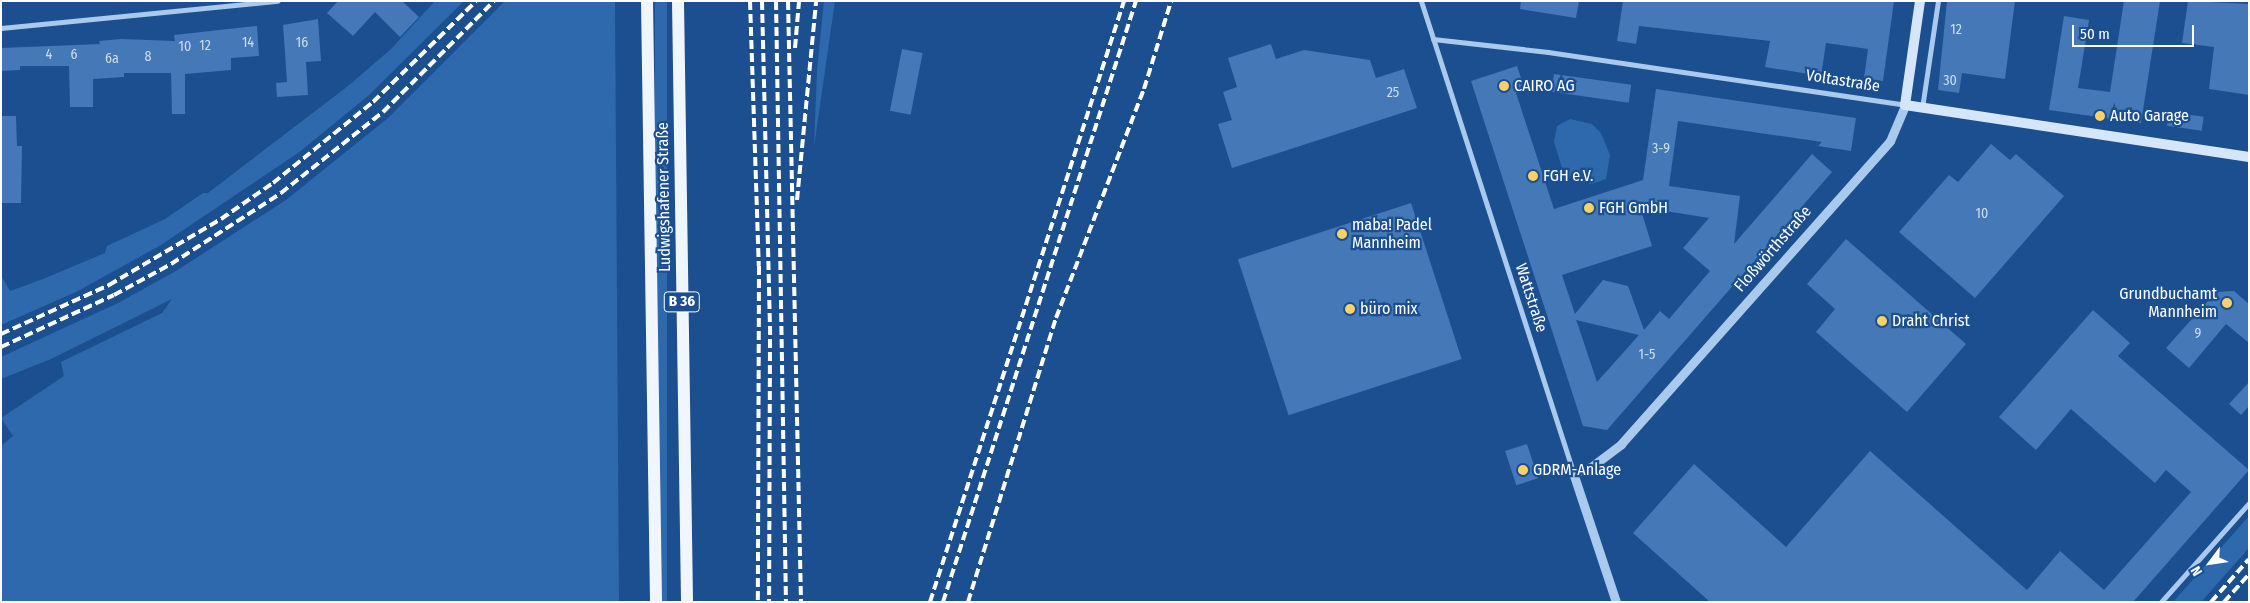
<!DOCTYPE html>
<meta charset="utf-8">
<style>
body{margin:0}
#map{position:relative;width:2250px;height:603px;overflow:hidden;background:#1b4f8f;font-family:"Fira Sans Condensed",sans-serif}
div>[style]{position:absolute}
.green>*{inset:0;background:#2e69ad;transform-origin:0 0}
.building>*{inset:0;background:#4478b7;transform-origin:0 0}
.minor>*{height:5px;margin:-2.5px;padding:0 2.5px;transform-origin:2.5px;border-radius:2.5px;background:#a9c9ee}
.tertiary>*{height:9px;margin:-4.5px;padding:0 4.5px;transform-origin:4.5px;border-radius:4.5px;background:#a9c9ee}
.secondary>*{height:10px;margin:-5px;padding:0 5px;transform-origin:5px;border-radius:5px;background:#d6e6fa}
.primary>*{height:12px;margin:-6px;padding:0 6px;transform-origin:6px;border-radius:6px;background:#f0f6ff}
.rail>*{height:4px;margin-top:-2px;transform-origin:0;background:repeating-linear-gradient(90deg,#fff 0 9px,transparent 0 13px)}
.dots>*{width:14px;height:14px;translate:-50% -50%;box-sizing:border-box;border:2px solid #1b4f8f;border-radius:50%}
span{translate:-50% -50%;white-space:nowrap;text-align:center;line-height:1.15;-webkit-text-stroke:4.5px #1b4f8f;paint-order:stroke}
.number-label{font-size:14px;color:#d0dded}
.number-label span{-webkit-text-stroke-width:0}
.shield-label span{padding:1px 4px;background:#1b4f8f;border:1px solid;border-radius:4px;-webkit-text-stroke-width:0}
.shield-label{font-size:15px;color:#fff;font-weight:700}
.street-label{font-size:16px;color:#fff}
.poi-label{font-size:16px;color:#fff}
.left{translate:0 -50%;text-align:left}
.right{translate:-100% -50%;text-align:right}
.frame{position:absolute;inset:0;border:2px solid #fff;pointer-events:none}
.north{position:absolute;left:2185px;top:538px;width:50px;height:50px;-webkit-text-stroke:4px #1b4f8f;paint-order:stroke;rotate:239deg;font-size:14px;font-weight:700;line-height:20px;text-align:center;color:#fff}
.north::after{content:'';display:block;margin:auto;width:18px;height:22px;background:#fff;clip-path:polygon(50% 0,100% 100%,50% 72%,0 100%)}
.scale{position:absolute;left:2072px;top:25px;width:122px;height:22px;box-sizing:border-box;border:2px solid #fff;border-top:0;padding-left:6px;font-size:15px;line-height:18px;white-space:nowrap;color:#fff;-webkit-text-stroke:4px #1b4f8f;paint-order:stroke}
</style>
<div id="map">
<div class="green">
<div style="clip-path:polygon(435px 1px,464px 1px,368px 96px,298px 153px,161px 245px,76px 292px,1px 325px,1px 275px,10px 291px,43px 279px,105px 253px,107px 246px,165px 219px,203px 193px,208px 193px,348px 86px,391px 49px)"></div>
<div style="clip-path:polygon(505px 1px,615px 1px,619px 602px,1px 602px,1px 446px,13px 436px,1px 418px,64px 376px,61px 362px,162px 313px,172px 299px,51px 359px,1px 379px,1px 357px,118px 303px,176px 271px,286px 200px,388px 118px)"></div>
<div style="left:655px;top:1px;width:12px;height:601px"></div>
<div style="clip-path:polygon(824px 1px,835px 1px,814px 147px,817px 71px)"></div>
<div style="clip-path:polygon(1570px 119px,1592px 124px,1601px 133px,1610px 155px,1606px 179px,1592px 184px,1577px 181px,1563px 171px,1554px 142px,1557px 126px)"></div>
<div style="clip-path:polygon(2249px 516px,2249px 548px,2201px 602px,2173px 602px)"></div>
</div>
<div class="building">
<div style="clip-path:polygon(338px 1px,402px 1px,419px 17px,400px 37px,375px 12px,353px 36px,327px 13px)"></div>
<div style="clip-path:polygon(1521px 1px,1579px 1px,1576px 18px,1520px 9px)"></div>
<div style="clip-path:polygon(1623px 1px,1894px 1px,1883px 81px,1864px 78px,1868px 49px,1826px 43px,1821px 76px,1765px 67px,1770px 41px,1639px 26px,1636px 44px,1617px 41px)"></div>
<div style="clip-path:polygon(1947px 1px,2015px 1px,2005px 79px,1962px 73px,1959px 93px,1938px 90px)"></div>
<div style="clip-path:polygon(2124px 1px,2160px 1px,2141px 123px,2049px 110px,2064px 16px,2089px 20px,2078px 88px,2110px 92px)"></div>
<div style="clip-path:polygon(2188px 1px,2249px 4px,2249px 95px,2209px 89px,2214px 47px,2182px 43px)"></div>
<div style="clip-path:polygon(318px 19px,321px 61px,306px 62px,308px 95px,277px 97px,276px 83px,287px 82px,283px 25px)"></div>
<div style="clip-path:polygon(257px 26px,259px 56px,231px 58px,231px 70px,185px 74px,185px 114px,172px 114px,171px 73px,124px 73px,124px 77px,93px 79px,93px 107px,70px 107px,69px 66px,20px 66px,20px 70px,1px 71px,1px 48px,100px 44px,99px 41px,121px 39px,175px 41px,174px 35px)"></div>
<div style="clip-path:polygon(1271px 44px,1276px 59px,1304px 50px,1370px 60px,1376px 78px,1404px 69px,1417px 108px,1232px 168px,1218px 124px,1232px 120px,1223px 92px,1237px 87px,1228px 58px)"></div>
<div style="left:902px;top:49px;width:21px;height:63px;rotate:11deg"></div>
<div style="clip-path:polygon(evenodd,1517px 66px,1525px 90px,1516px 93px,1554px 209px,1643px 180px,1656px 89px,1856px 118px,1851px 151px,1818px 146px,1822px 142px,1678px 121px,1669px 186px,1740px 196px,1734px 244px,1812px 154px,1832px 172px,1607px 430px,1583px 426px,1471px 81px,1517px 66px,1640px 207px,1709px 218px,1683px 248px,1710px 271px,1669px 319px,1660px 311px,1644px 330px,1628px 286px,1603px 280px,1575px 314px,1562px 275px,1652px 246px,1640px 207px,1517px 66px,1576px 320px,1639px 335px,1597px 382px,1578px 325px,1576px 320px)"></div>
<div style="left:1554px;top:74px;width:78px;height:18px;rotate:8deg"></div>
<div style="left:2169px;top:112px;width:35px;height:14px;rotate:8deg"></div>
<div style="clip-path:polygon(1px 116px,16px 116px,17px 146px,22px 146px,21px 203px,1px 203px)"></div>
<div style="clip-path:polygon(1991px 144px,2010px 160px,2016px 154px,2064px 196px,1975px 298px,1899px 232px,1949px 175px,1958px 182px)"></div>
<div style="left:1411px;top:203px;width:164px;height:182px;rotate:72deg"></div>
<div style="clip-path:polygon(1846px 239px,1966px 344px,1907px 412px,1816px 332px,1835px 309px,1807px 284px)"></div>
<div style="clip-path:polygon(2234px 291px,2249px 304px,2249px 343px,2226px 324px,2189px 368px,2166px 348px,2216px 292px)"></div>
<div style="clip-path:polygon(2093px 310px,2130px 343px,2118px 356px,2249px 470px,2133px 602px,1710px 602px,1633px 533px,1694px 464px,1786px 547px,1870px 451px,2027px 590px,2060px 551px,2104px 590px,2191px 492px,2166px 470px,2155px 483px,2071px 409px,2036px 450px,1999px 417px)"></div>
<div style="clip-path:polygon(2249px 382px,2249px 406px,2241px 415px,2229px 404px)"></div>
<div style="left:1527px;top:444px;width:36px;height:23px;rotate:72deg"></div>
</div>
<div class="minor">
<div style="left:1421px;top:1px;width:496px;rotate:72.1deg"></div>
<div style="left:1px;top:28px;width:278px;rotate:-5.6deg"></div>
<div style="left:1433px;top:39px;width:116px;rotate:6.4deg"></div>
<div style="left:1548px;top:52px;width:361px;rotate:8.4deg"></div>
<div style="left:1922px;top:108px;width:108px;rotate:-81.5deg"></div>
<div style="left:2161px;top:602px;width:132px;rotate:-48.4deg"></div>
</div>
<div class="tertiary">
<div style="left:1616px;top:602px;width:136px;rotate:-108.4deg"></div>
<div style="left:1573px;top:473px;width:19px;rotate:-18deg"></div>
<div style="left:1591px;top:467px;width:38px;rotate:-37deg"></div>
<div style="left:1621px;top:444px;width:405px;rotate:-48.4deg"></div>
<div style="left:1890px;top:141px;width:39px;rotate:-67deg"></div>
</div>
<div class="secondary">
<div style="left:1920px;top:1px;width:105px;rotate:98.2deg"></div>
<div style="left:1905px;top:105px;width:348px;rotate:8.6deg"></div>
</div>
<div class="primary">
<div style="left:647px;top:1px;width:601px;rotate:89.14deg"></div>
<div style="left:678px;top:1px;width:601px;rotate:89.14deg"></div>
</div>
<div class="rail">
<div style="left:750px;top:1px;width:265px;rotate:88.1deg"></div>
<div style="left:759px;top:266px;width:336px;rotate:90.2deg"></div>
<div style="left:762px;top:1px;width:338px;rotate:88.6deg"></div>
<div style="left:770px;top:339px;width:263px;rotate:90.2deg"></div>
<div style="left:776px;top:1px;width:601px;rotate:89.05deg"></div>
<div style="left:788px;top:1px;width:601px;rotate:88.76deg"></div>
<div style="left:795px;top:48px;width:47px;rotate:-85.1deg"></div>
<div style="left:797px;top:200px;width:200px;rotate:-84.5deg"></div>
<div style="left:1px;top:334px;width:119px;rotate:-24.4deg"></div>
<div style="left:109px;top:285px;width:130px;rotate:-30.5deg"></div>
<div style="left:221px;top:219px;width:63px;rotate:-34.7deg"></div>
<div style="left:273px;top:183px;width:129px;rotate:-39deg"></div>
<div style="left:373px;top:102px;width:144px;rotate:-44.4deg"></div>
<div style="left:1px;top:347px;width:124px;rotate:-24.7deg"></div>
<div style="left:114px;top:295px;width:65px;rotate:-28.5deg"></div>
<div style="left:171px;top:264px;width:131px;rotate:-32.8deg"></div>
<div style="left:281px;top:193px;width:130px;rotate:-38.5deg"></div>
<div style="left:383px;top:112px;width:157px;rotate:-45deg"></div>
<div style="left:930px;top:602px;width:632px;rotate:-72.11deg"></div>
<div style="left:943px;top:602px;width:631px;rotate:-72.2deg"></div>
<div style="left:968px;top:602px;width:297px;rotate:-72.8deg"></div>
<div style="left:1056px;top:318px;width:245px;rotate:-69deg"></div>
<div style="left:1144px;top:89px;width:92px;rotate:-72.9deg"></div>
<div style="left:2211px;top:602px;width:57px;rotate:-48.5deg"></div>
<div style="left:2224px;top:602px;width:38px;rotate:-48deg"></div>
</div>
<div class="dots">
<div style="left:1504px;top:86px;background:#ffd166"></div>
<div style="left:2100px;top:116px;background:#ffd166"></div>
<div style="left:1533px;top:176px;background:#ffd166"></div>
<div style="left:1589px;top:208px;background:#ffd166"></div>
<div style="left:1342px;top:234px;background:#ffd166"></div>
<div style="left:2227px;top:303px;background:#ffd166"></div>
<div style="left:1350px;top:309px;background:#ffd166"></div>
<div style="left:1882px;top:321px;background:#ffd166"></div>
<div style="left:1523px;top:470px;background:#ffd166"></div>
</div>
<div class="number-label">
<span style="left:1956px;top:30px">12</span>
<span style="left:248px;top:43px">14</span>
<span style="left:302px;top:43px">16</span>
<span style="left:205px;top:46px">12</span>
<span style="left:185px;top:47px">10</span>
<span style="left:49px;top:55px">4</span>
<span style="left:74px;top:55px">6</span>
<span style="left:148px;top:57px">8</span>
<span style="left:112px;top:59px">6a</span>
<span style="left:1950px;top:81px">30</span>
<span style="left:1393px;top:93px">25</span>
<span style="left:1661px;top:149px">3-9</span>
<span style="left:1982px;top:214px">10</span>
<span style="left:2198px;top:334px">9</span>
<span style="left:1647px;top:355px">1-5</span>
</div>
<div class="shield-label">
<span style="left:682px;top:302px">B 36</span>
</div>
<div class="street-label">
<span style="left:1843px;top:81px;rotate:9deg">Voltastraße</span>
<span style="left:664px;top:197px;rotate:-91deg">Ludwigshafener Straße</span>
<span style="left:1773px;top:249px;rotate:-49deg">Floßwörthstraße</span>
<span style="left:1531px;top:298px;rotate:72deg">Wattstraße</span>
</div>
<div class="poi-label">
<span class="left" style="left:1514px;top:86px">CAIRO AG</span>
<span class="left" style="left:2110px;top:116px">Auto Garage</span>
<span class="left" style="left:1543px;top:176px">FGH e.V.</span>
<span class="left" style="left:1599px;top:208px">FGH GmbH</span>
<span class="left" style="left:1352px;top:234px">maba! Padel<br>Mannheim</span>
<span class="right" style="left:2217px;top:303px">Grundbuchamt<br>Mannheim</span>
<span class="left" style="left:1360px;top:309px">büro mix</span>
<span class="left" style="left:1892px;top:321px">Draht Christ</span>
<span class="left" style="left:1533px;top:470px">GDRM-Anlage</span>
</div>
<div class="frame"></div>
<div class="north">N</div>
<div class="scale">50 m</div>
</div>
